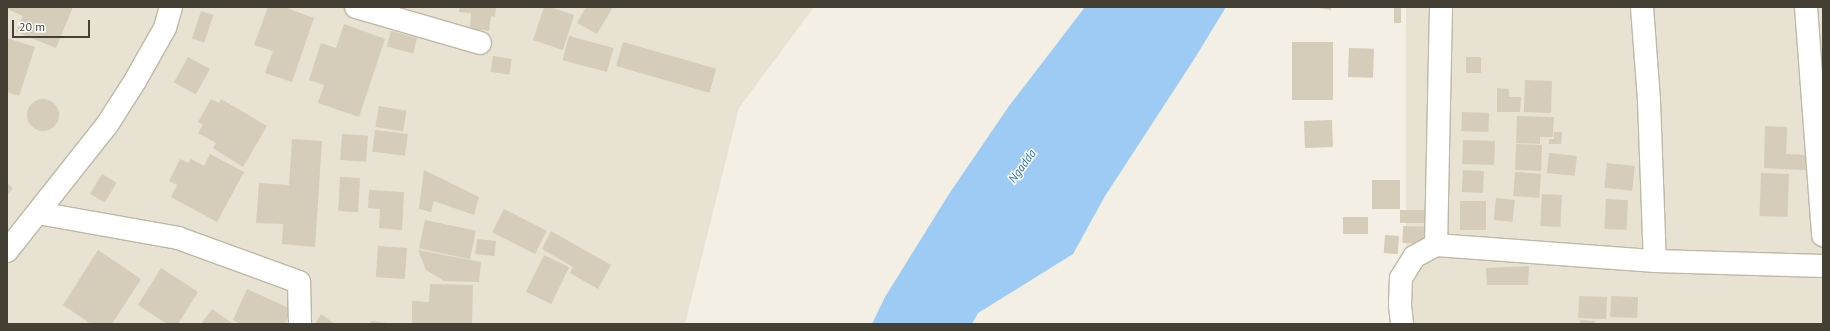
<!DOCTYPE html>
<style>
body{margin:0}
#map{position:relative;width:1830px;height:331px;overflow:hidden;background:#f3efe4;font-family:"PT Sans",sans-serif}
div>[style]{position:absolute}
.residential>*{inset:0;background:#e7e2d2;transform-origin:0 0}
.water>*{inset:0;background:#9dcbf4}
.building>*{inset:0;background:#d5ccb9;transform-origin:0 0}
.round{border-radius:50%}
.roads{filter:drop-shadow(1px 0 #bfb8a6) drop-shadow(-1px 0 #bfb8a6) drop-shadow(0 1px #bfb8a6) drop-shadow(0 -1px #bfb8a6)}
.minor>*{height:22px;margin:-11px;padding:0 11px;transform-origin:11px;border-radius:11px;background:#fff}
span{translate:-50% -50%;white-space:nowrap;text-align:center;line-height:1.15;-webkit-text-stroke:3px #fff;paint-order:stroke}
.water-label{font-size:12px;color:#2871b6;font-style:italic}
.frame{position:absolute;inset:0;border:8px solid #454034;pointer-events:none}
.scale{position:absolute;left:12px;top:20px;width:78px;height:18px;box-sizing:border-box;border:2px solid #454034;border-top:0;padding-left:5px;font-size:12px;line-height:14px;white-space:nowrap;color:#454034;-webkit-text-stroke:3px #fff;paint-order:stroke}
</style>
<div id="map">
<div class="residential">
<div style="clip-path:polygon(7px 7px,814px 7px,739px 108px,685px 324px,7px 324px)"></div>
<div style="left:1406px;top:7px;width:417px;height:317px"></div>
</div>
<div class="water">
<div style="clip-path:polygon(1085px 7px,1226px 7px,1193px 61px,1105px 196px,1073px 254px,978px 313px,972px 324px,872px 324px,885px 297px,949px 194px,1009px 106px)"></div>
</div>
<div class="building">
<div style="clip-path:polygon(7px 7px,73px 7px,56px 48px,16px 32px,23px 16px,7px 9px)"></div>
<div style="clip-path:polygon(268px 7px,284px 7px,314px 18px,292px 82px,265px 73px,273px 51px,254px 45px)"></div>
<div style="clip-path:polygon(459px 7px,496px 7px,495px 17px,491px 16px,489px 31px,470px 29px,471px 13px,459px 12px)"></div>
<div style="clip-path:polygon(544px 7px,550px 7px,574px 15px,563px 50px,533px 40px)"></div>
<div style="clip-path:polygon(586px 7px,613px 7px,597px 34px,577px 23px)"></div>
<div style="clip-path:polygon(1313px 7px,1331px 7px,1331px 10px)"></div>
<div style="left:1394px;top:7px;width:7px;height:16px"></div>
<div style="left:201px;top:11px;width:13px;height:29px;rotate:18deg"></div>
<div style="clip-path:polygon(344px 24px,385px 39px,359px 117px,318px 103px,324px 85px,309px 80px,321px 43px,336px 48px)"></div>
<div style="left:391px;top:31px;width:27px;height:16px;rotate:15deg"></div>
<div style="left:569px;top:36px;width:46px;height:25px;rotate:15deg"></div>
<div style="clip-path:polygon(7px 38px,35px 47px,19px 96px,7px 92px)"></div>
<div style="left:623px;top:42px;width:97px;height:25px;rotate:16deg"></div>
<div style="left:1292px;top:42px;width:41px;height:58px"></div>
<div style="left:1349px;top:48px;width:25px;height:29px;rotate:2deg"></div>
<div style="left:493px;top:56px;width:19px;height:16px;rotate:9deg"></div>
<div style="left:188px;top:57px;width:25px;height:29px;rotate:29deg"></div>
<div style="left:1466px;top:57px;width:15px;height:16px"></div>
<div style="left:1525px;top:80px;width:27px;height:32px;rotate:2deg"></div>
<div style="clip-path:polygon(1497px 88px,1509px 89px,1509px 97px,1521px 97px,1520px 112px,1497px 112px)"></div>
<div class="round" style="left:27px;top:99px;width:32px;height:32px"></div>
<div style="clip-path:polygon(211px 99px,219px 103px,221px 99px,267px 126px,243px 167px,213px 148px,216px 143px,198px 133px,203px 125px,198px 122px)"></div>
<div style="left:379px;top:106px;width:28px;height:21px;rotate:10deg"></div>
<div style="left:1462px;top:112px;width:27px;height:19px;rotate:2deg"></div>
<div style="clip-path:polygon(1517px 116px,1554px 117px,1553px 137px,1540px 137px,1540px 144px,1516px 143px)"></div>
<div style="left:1332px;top:120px;width:27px;height:28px;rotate:88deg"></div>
<div style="clip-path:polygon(1765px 126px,1787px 127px,1786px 154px,1807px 155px,1806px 170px,1764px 168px)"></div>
<div style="left:375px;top:130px;width:33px;height:22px;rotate:7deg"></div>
<div style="clip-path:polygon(1554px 132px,1562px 132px,1561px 144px,1549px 144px,1549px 139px,1554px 139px)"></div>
<div style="left:342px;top:134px;width:26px;height:26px;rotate:4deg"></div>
<div style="clip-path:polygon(292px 139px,322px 141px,315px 247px,282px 244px,283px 224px,256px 223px,259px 183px,289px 185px)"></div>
<div style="left:1463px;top:140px;width:32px;height:24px;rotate:2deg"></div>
<div style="left:1516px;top:144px;width:26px;height:26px;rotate:2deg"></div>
<div style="left:1549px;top:153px;width:28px;height:20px;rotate:6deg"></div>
<div style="clip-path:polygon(210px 154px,244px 172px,217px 222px,171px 197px,177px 185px,169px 181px,180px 159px,188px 163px,191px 159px,204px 166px)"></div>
<div style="left:1607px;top:163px;width:28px;height:25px;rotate:6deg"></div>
<div style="clip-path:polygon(424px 170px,479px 197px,474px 215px,434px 201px,431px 212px,419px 209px)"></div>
<div style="left:1463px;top:170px;width:21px;height:22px;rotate:3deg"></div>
<div style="left:1515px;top:172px;width:26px;height:24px;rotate:4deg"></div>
<div style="left:1761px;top:173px;width:28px;height:43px;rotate:2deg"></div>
<div style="left:102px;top:174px;width:17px;height:23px;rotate:31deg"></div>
<div style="left:340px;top:177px;width:20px;height:34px;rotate:3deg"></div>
<div style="left:1372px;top:180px;width:28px;height:29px"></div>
<div style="clip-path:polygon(7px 183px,13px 188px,7px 196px)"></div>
<div style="clip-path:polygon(369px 190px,404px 192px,402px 230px,379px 228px,380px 209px,368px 208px)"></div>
<div style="left:1542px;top:194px;width:20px;height:32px;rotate:3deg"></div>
<div style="left:1496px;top:198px;width:19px;height:22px;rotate:6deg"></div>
<div style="left:1606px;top:199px;width:22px;height:30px;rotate:3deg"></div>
<div style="left:1460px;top:201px;width:26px;height:29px"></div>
<div style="left:504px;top:209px;width:48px;height:26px;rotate:27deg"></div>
<div style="left:1400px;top:210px;width:30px;height:13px"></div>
<div style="left:1343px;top:217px;width:25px;height:17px"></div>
<div style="left:425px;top:220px;width:52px;height:29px;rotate:12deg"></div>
<div style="left:1403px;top:226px;width:24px;height:17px;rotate:2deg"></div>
<div style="clip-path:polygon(551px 231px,611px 265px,598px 289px,570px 273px,573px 267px,542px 249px)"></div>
<div style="left:1385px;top:235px;width:14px;height:18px;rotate:4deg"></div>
<div style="left:477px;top:239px;width:19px;height:15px;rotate:6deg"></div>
<div style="left:378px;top:246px;width:29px;height:31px;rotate:4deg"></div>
<div style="clip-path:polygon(98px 250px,141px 279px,112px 324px,91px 324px,63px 305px)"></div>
<div style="clip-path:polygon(418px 250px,481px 262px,479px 282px,444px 281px,426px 270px)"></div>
<div style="left:544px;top:255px;width:28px;height:41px;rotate:26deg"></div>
<div style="clip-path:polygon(1529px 266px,1528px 285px,1487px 285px,1486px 268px)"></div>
<div style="clip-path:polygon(161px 268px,198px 292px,178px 324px,167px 324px,138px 305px)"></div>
<div style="clip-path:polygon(430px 284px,473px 285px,472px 324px,412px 324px,412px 301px,429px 302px)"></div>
<div style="clip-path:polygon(247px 289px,291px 309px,285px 324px,241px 324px,233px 320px)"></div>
<div style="left:1579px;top:296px;width:28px;height:22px;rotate:2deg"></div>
<div style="left:1611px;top:296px;width:27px;height:21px;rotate:2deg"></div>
<div style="clip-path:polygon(212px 309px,233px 324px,201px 324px)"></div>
<div style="clip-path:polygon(321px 314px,335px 324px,315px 324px)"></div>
<div style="clip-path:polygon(1580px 320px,1595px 321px,1594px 324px,1580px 324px)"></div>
<div style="clip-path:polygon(371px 321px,388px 323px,388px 324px,371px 324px)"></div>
</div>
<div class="roads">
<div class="minor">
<div style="left:356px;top:7px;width:129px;rotate:16.2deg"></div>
<div style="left:1441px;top:7px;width:238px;rotate:91.2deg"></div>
<div style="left:1436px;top:245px;width:220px;rotate:4.2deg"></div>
<div style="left:1655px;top:261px;width:168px;rotate:1.7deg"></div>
<div style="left:1642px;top:7px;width:94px;rotate:85.7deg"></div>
<div style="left:1649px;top:101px;width:160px;rotate:87.9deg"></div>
<div style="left:1806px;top:7px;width:229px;rotate:85.7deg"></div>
<div style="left:38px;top:213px;width:142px;rotate:10.1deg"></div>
<div style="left:178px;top:238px;width:129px;rotate:20deg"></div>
<div style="left:299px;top:282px;width:42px;rotate:88.6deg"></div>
<div style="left:7px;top:251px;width:161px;rotate:-51.6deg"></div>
<div style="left:107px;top:125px;width:52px;rotate:-57.5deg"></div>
<div style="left:135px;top:81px;width:61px;rotate:-60.5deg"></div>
<div style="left:165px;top:28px;width:22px;rotate:-74deg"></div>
<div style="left:1402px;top:324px;width:19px;rotate:-96deg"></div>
<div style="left:1400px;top:305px;width:27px;rotate:-88deg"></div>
<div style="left:1401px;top:278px;width:25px;rotate:-58deg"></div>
<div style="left:1414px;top:257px;width:25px;rotate:-29deg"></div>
</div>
</div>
<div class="water-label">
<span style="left:1022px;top:166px;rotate:-54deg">Ngadda</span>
</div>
<div class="frame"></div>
<div class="scale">20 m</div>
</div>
